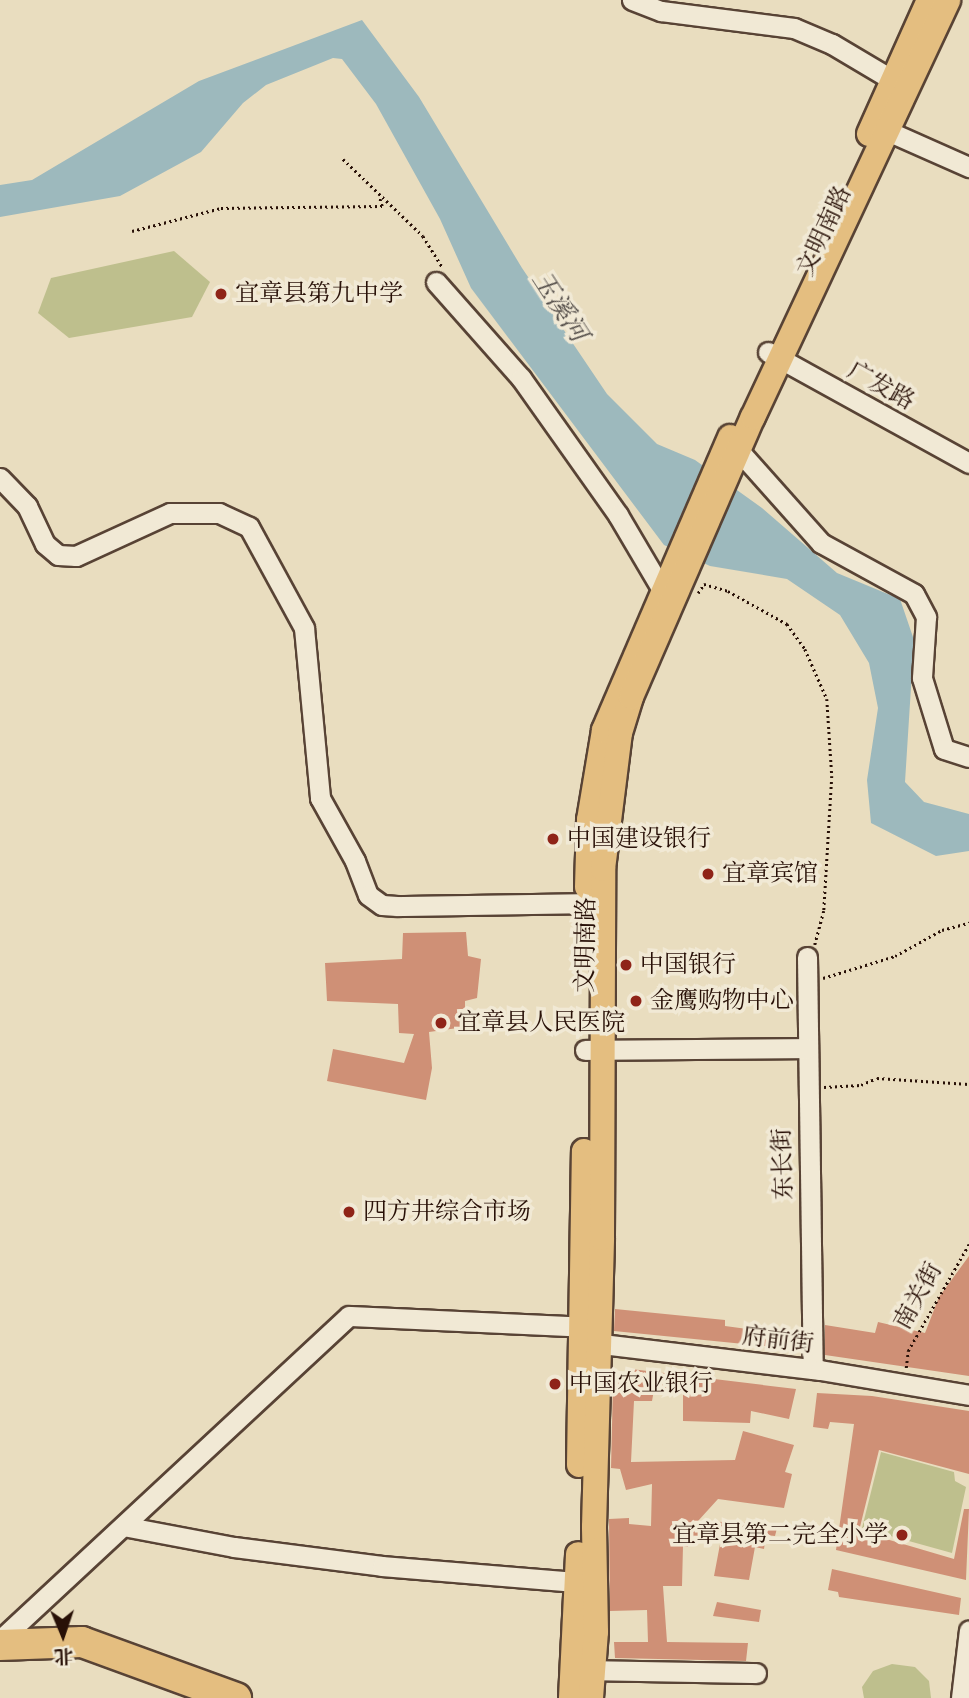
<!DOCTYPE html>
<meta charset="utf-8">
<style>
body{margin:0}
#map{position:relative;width:969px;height:1698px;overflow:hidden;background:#e9ddbf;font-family:"IM FELL Double Pica","Noto Serif SC",serif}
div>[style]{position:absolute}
.green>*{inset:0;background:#bebf8d}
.water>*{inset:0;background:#9db9bd}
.building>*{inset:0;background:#cf9076}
.path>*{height:2.5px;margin-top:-1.25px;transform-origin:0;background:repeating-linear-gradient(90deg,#281007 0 2px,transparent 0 5.5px)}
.roads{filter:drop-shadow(2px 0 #584335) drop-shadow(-2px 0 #584335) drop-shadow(0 2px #584335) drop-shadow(0 -2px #584335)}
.minor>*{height:19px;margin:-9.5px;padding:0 9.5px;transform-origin:9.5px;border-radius:9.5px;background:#f1e9d5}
.major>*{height:24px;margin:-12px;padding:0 12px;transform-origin:12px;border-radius:12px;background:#e4be80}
.highway>*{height:30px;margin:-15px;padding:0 15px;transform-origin:15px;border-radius:15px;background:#e4be80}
.dots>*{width:19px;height:19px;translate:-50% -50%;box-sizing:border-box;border:4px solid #f1e9d5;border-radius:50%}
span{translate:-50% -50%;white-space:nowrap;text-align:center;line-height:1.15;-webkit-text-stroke:7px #f1e9d5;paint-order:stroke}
.street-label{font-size:24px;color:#281007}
.poi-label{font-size:24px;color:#281007}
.left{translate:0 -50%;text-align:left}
.right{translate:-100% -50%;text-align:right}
.water-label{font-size:26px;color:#514b47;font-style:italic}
.north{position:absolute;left:28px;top:1600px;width:70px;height:70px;-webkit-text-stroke:5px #f1e9d5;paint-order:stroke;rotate:178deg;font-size:19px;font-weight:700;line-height:28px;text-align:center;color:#281007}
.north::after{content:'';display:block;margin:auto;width:24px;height:32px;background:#281007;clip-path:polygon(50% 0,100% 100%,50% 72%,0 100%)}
</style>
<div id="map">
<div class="green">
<div style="clip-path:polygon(174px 251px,210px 282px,192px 317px,69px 338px,38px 313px,51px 278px)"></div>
<div style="clip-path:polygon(881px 1452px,954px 1472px,955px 1481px,966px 1487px,952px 1553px,862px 1528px)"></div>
<div style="clip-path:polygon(892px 1664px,915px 1667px,929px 1681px,931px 1698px,864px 1698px,862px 1687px,873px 1671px)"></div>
</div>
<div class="water">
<div style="clip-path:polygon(362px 20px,419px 97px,522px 268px,607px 394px,657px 444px,695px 460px,762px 508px,837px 573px,900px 599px,914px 640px,905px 782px,924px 802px,969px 814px,969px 851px,936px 856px,871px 823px,867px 780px,878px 708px,869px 663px,840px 615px,787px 579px,710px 566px,664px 545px,471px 288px,440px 219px,376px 104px,342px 59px,333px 58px,266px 85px,243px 103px,201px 152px,120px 196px,0 217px,0 185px,32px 180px,199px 81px)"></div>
</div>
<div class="building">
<div style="clip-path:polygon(466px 932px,468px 956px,481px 959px,477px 998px,465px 1001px,465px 1027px,429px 1032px,432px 1068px,426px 1100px,327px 1081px,333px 1049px,404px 1063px,414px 1034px,399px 1033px,398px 1004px,327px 1001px,325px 963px,402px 959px,403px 933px)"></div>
<div style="clip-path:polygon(969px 1256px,969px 1376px,825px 1355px,825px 1325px,875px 1333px,878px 1322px,925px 1333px,939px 1297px)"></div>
<div style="clip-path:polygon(615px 1309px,725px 1320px,725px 1326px,785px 1334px,784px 1348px,614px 1331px)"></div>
<div style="clip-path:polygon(631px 1369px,796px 1389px,789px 1419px,751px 1411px,750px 1423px,683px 1421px,683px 1391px,654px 1390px,652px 1401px,634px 1401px,631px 1462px,735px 1460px,743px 1431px,794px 1445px,785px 1472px,792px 1474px,784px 1508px,718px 1499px,698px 1521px,778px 1524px,775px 1536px,766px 1535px,764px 1549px,755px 1547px,749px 1580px,714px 1576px,721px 1539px,689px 1537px,688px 1547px,683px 1546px,682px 1586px,663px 1586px,667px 1642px,748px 1643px,746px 1661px,615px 1658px,614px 1642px,648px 1642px,647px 1610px,610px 1611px,609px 1519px,629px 1518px,629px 1524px,651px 1526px,652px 1484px,626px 1490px,620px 1469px,611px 1468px,613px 1383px,630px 1375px)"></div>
<div style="clip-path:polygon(817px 1393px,872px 1396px,969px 1411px,969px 1474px,879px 1450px,859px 1531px,954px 1559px,964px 1509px,969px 1509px,966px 1580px,836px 1550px,854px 1424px,830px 1422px,828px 1429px,813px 1427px)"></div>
<div style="clip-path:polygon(832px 1569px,961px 1598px,959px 1615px,839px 1597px,838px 1592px,828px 1590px)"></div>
<div style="clip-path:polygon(717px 1602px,761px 1610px,759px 1622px,713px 1616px)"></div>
</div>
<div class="path">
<div style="left:343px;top:159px;width:111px;rotate:43.9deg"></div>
<div style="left:423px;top:236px;width:36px;rotate:58deg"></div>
<div style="left:132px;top:231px;width:92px;rotate:-14.5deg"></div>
<div style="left:221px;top:208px;width:161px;rotate:-0.7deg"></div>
<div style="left:382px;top:206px;width:9px;rotate:-108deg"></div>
<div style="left:698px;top:593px;width:11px;rotate:-56deg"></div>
<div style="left:704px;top:584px;width:25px;rotate:16deg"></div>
<div style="left:728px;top:591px;width:68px;rotate:29.2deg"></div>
<div style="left:787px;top:624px;width:31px;rotate:54deg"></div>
<div style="left:805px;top:649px;width:55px;rotate:66.3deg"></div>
<div style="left:827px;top:699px;width:77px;rotate:86.3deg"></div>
<div style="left:832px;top:776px;width:135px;rotate:93.4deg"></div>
<div style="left:824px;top:911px;width:35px;rotate:105deg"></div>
<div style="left:823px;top:978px;width:75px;rotate:-17deg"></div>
<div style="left:895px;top:956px;width:54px;rotate:-29deg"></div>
<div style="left:942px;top:930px;width:28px;rotate:-15deg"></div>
<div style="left:824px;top:1087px;width:37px;rotate:-3deg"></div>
<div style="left:861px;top:1085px;width:17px;rotate:-24deg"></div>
<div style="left:877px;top:1078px;width:92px;rotate:3.7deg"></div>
<div style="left:906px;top:1368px;width:17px;rotate:-83deg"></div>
<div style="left:908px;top:1351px;width:123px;rotate:-60.3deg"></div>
</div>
<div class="roads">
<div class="minor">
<div style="left:632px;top:0;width:31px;rotate:21deg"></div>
<div style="left:661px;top:11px;width:134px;rotate:7.3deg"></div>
<div style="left:794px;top:28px;width:41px;rotate:22.8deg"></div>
<div style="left:832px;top:44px;width:69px;rotate:30.7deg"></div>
<div style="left:874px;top:125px;width:104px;rotate:23.9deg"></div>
<div style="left:436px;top:282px;width:128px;rotate:48.5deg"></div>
<div style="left:521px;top:378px;width:168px;rotate:54.7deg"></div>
<div style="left:618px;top:515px;width:85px;rotate:59.5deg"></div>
<div style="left:768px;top:352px;width:230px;rotate:28.9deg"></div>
<div style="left:731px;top:442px;width:135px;rotate:48.3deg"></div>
<div style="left:821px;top:543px;width:106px;rotate:28.7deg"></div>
<div style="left:914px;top:594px;width:26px;rotate:62deg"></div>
<div style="left:926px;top:617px;width:61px;rotate:93.8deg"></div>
<div style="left:922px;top:678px;width:74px;rotate:72.8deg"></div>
<div style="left:944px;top:749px;width:26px;rotate:18deg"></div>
<div style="left:0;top:478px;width:39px;rotate:46deg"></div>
<div style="left:27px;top:506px;width:42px;rotate:64.7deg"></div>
<div style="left:45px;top:544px;width:17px;rotate:40deg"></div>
<div style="left:58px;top:555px;width:18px;rotate:3deg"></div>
<div style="left:76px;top:556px;width:103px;rotate:-24.6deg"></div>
<div style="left:170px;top:513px;width:49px"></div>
<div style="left:219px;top:513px;width:33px;rotate:25deg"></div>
<div style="left:249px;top:527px;width:115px;rotate:61.4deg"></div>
<div style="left:304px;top:628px;width:171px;rotate:84.6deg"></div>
<div style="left:320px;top:798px;width:72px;rotate:60.9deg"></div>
<div style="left:355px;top:861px;width:36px;rotate:69deg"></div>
<div style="left:368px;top:895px;width:17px;rotate:36deg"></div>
<div style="left:382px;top:905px;width:15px;rotate:4deg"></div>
<div style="left:397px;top:906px;width:189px;rotate:-0.9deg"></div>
<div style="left:807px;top:957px;width:412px;rotate:89.2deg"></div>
<div style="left:585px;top:1050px;width:222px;rotate:-0.5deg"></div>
<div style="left:585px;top:1342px;width:237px;rotate:6.8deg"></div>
<div style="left:820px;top:1370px;width:151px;rotate:9.5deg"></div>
<div style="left:123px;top:1526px;width:113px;rotate:10.7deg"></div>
<div style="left:234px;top:1547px;width:149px;rotate:7.3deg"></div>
<div style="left:382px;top:1566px;width:197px;rotate:4.7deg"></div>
<div style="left:0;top:1640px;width:476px;rotate:-42.9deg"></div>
<div style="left:349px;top:1316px;width:220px;rotate:2.6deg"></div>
<div style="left:579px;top:1670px;width:177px;rotate:1deg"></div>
<div style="left:961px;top:1698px;width:68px;rotate:-83.3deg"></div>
</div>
<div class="major">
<div style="left:869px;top:134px;width:147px;rotate:-65.9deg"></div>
<div style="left:587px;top:887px;width:67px;rotate:-88.3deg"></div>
<div style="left:589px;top:820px;width:91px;rotate:-80.5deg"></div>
<div style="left:604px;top:730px;width:319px;rotate:-66.7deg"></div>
<div style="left:579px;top:1465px;width:314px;rotate:-89.1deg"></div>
<div style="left:571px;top:1698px;width:144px;rotate:-87.2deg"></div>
<div style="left:591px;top:1698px;width:66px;rotate:-85.7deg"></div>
<div style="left:596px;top:1632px;width:105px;rotate:-91.1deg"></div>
<div style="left:594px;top:1527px;width:289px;rotate:-88.4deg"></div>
<div style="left:602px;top:1238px;width:369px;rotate:-89.8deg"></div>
<div style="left:603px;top:869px;width:137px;rotate:-82.9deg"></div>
<div style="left:620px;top:733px;width:38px;rotate:-73deg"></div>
<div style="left:631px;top:697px;width:305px;rotate:-66.5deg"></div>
<div style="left:753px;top:417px;width:460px;rotate:-64.9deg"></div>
</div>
<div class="highway">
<div style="left:0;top:1645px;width:82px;rotate:-2.1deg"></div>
<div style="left:82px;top:1642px;width:164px;rotate:20deg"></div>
</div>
</div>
<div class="dots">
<div style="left:221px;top:294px;background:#8f2418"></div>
<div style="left:553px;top:839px;background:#8f2418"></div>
<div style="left:708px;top:874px;background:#8f2418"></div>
<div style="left:626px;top:965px;background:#8f2418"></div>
<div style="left:636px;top:1001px;background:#8f2418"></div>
<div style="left:441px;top:1023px;background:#8f2418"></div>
<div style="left:349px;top:1212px;background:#8f2418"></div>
<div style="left:555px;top:1384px;background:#8f2418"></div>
<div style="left:902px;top:1535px;background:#8f2418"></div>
</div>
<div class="street-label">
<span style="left:824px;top:231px;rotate:-65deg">文明南路</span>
<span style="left:881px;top:386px;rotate:29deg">广发路</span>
<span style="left:586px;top:945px;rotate:-89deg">文明南路</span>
<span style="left:783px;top:1164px;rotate:-92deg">东长街</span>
<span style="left:918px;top:1296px;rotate:-61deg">南关街</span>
<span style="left:778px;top:1340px;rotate:7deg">府前街</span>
</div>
<div class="poi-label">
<span class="left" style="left:235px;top:294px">宜章县第九中学</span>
<span class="left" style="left:567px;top:839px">中国建设银行</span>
<span class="left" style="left:722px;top:874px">宜章宾馆</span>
<span class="left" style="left:640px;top:965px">中国银行</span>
<span class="left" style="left:650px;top:1001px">金鹰购物中心</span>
<span class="left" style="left:457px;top:1023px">宜章县人民医院</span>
<span class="left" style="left:363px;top:1212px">四方井综合市场</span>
<span class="left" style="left:569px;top:1384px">中国农业银行</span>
<span class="right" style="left:888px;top:1535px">宜章县第二完全小学</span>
</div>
<div class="water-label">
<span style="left:559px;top:307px;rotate:57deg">玉溪河</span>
</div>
<div class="north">北</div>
</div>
